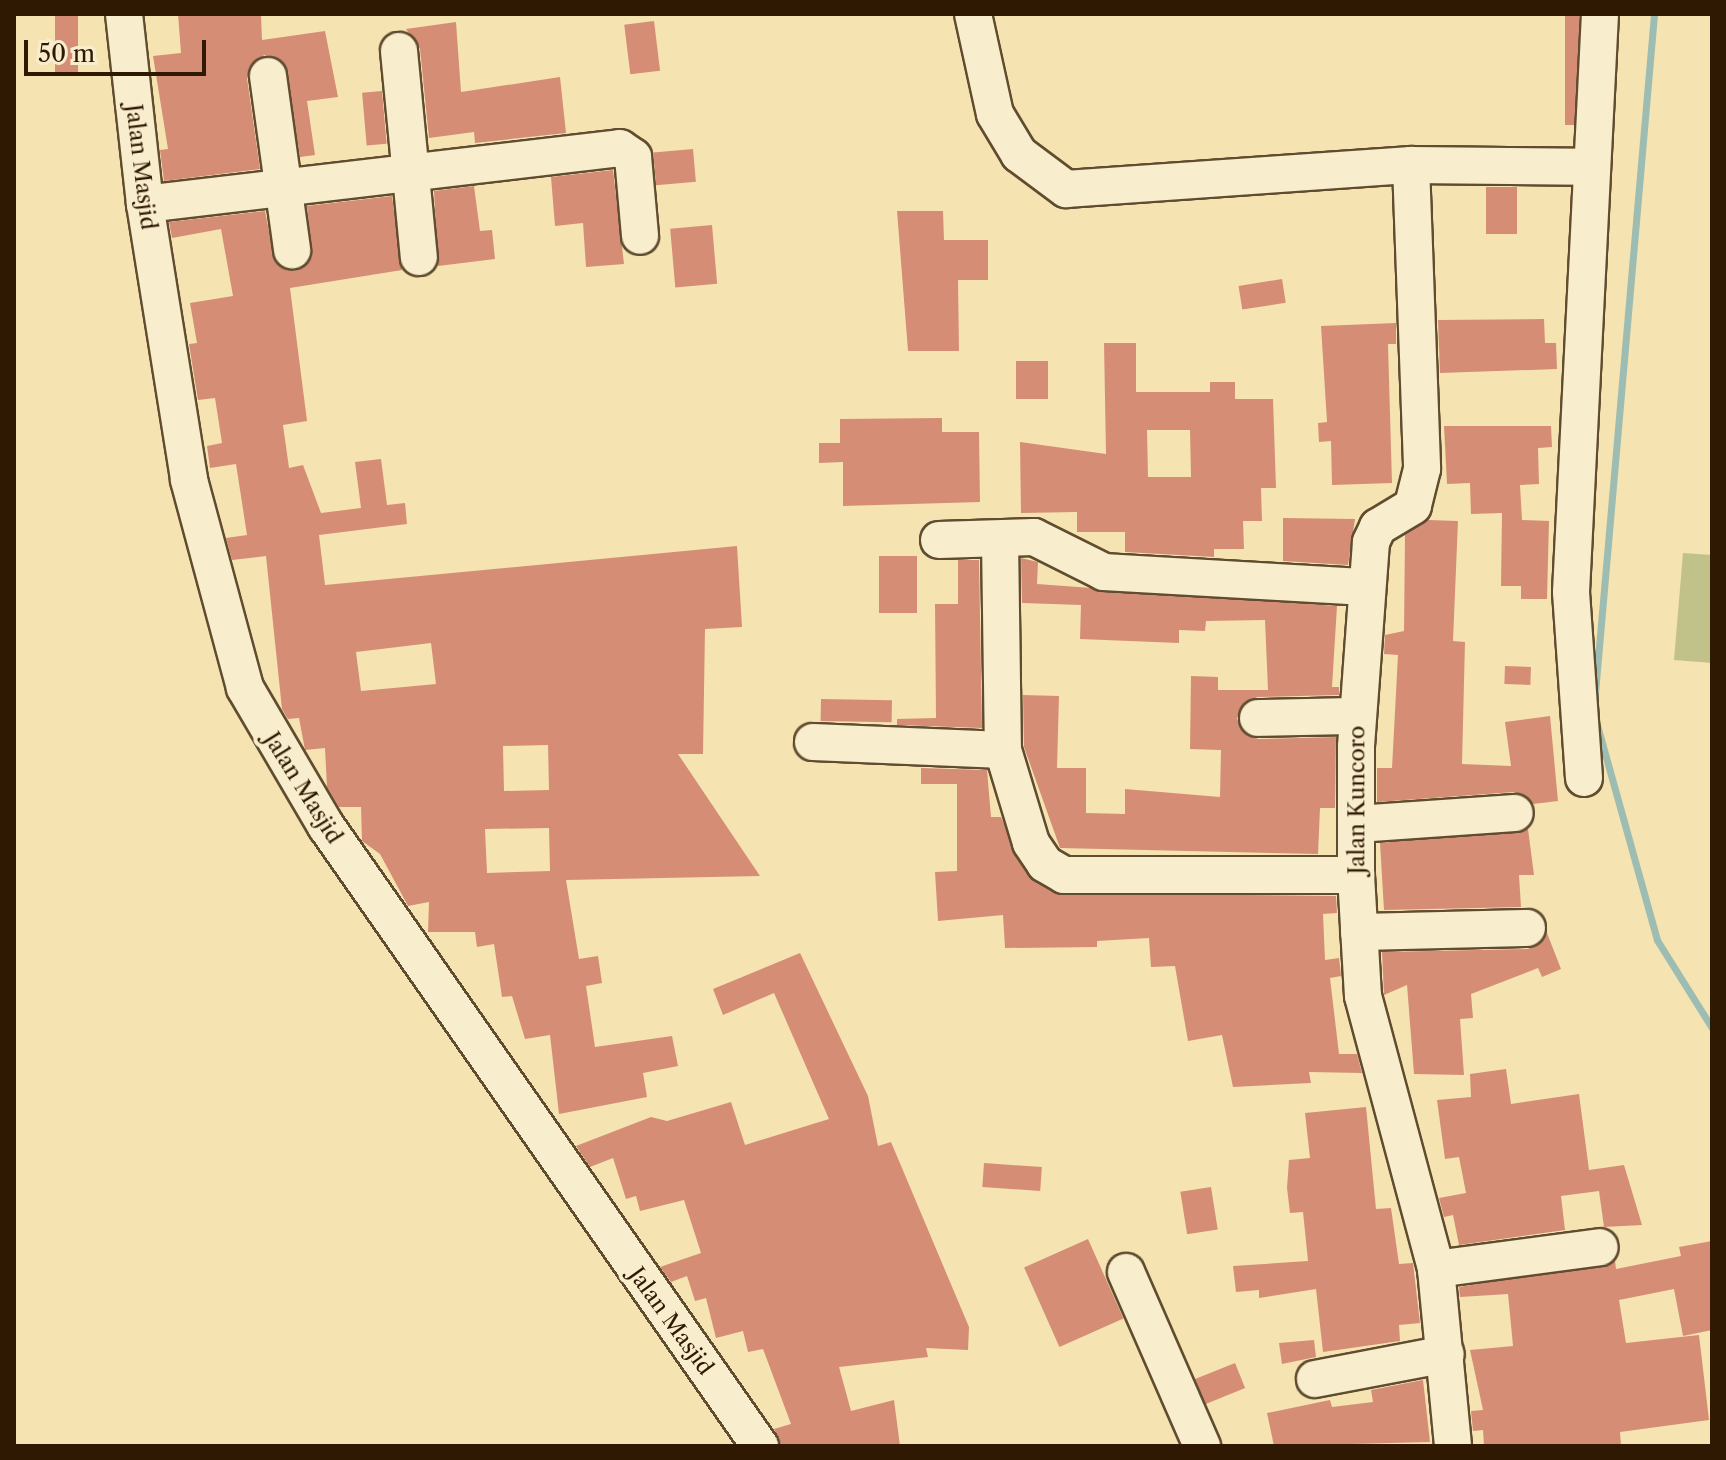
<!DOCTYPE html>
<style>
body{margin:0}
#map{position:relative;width:1726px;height:1460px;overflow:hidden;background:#f5e3b2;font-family:"Libre Caslon Text",serif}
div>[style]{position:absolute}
.green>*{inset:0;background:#c1c289}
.stream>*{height:7px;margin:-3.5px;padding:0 3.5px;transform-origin:3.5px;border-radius:3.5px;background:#9dbdb2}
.building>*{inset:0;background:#d58e75;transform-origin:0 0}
.roads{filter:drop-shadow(2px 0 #604c2f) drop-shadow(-2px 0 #604c2f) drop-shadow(0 2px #604c2f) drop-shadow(0 -2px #604c2f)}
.minor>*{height:36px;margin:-18px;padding:0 18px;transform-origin:18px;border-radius:18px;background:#f8edcd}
span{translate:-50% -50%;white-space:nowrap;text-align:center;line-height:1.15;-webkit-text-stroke:8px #f8edcd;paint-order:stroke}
.street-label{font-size:22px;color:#2f1903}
.frame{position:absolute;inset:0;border:16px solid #2f1903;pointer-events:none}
.scale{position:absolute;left:24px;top:40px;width:182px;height:36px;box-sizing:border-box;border:4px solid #2f1903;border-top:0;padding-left:10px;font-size:24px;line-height:28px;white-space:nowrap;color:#2f1903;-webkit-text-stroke:6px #f8edcd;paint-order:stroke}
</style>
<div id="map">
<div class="green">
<div style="clip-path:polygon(1683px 553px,1712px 555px,1712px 663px,1674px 660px)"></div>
</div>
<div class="stream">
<div style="left:1595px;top:693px;width:682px;rotate:-85.03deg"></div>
<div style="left:1597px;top:725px;width:223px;rotate:74.4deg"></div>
<div style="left:1657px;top:940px;width:104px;rotate:58deg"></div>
</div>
<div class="building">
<div style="left:55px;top:14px;width:23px;height:58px"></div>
<div style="clip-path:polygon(178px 14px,261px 14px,262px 40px,325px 31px,338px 97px,307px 101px,315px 155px,300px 157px,285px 64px,264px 55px,247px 78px,260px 169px,164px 181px,160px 150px,168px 149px,153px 56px,181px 53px)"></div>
<div style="left:1565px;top:14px;width:14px;height:111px"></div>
<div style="left:654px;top:21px;width:50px;height:30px;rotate:83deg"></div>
<div style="clip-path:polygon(456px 22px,461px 92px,560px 77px,566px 133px,475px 143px,474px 132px,429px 138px,420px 49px,406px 29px)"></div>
<div style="left:382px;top:91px;width:53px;height:20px;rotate:85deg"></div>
<div style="left:693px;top:149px;width:33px;height:40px;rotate:85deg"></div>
<div style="clip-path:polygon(613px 170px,624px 264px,586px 267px,583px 223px,555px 226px,551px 177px)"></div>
<div style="clip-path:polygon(474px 186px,480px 231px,492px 230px,495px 259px,438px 266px,434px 191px)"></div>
<div style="left:1486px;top:187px;width:31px;height:47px"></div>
<div style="clip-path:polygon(evenodd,392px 196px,402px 270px,290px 288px,307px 421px,283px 425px,289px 468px,303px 465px,321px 513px,361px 508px,355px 462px,381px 459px,387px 505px,405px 503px,407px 524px,319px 535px,325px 585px,737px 546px,742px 627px,705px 629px,703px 754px,678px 754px,760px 876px,566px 880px,579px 959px,598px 956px,602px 983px,586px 986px,595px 1047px,672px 1036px,678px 1066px,643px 1073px,647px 1097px,559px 1114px,550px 1035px,525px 1039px,512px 996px,502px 997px,494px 944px,477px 947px,475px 932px,428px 932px,429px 902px,408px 906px,380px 854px,362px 841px,361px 807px,339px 807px,327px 787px,325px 748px,305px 750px,299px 718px,288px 719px,282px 709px,266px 556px,232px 560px,226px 538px,247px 535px,236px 464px,210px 468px,207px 446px,222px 443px,215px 398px,198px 400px,189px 344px,197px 343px,190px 303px,233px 296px,221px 229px,172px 238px,169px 222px,265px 211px,275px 262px,294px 271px,312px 257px,307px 206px,392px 196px,431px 643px,436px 684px,361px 691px,356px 652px,431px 643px,392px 196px,548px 745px,549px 790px,504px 791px,503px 746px,548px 745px,392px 196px,549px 828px,550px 871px,487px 873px,485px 829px,549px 828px)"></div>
<div style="clip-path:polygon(897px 211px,943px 211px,944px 240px,988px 240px,988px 280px,958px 280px,959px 351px,908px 351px)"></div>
<div style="left:712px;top:225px;width:59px;height:42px;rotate:85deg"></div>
<div style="left:1282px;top:279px;width:24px;height:44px;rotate:81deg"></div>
<div style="clip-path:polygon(1544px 319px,1545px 343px,1556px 343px,1557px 369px,1440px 373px,1438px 320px)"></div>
<div style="clip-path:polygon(1396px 323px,1396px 344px,1388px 344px,1392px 483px,1332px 485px,1331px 441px,1319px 442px,1318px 423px,1327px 422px,1321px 326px)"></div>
<div style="clip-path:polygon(evenodd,1104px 343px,1136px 343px,1136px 392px,1210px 392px,1210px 382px,1235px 382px,1235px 399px,1273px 399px,1276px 488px,1261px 488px,1262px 521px,1243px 521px,1244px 549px,1214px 549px,1214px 557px,1125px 552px,1125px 532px,1077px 532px,1077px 512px,1021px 513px,1020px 442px,1106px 454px,1104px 343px,1147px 430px,1190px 430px,1191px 477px,1148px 477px,1147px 430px)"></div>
<div style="left:1048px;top:361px;width:38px;height:32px;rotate:90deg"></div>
<div style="clip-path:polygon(942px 418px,942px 432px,979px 432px,980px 502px,843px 506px,843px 462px,819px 463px,819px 443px,840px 443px,840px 419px)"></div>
<div style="clip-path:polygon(1444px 426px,1551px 426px,1552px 447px,1538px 448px,1539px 484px,1520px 485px,1522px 520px,1549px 521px,1547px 599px,1521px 599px,1521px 586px,1501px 586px,1502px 513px,1471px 514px,1470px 483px,1447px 484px)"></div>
<div style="clip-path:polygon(1283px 518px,1355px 519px,1348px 565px,1283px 561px)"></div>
<div style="clip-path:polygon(1428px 520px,1458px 521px,1453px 641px,1465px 642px,1462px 764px,1511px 766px,1505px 722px,1550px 716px,1558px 801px,1533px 804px,1514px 792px,1377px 802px,1377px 768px,1392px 768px,1398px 655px,1384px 654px,1385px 635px,1404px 631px,1405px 535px)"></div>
<div style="left:879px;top:556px;width:38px;height:57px"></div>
<div style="clip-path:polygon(1021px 558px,1038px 562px,1037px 584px,1337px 606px,1332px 687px,1339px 687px,1339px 695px,1257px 697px,1237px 718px,1241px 729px,1258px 739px,1336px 737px,1335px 808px,1320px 808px,1318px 854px,1060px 848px,1024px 747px,1023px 695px,1059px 696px,1057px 768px,1086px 768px,1086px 813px,1125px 814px,1125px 789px,1220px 797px,1221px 750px,1190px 749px,1191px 676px,1218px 677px,1218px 690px,1268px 690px,1265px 620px,1206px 621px,1205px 631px,1179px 630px,1179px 643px,1080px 639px,1081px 605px,1022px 603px)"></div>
<div style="clip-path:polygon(958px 560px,979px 560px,982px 728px,897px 725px,897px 719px,936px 718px,935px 604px,958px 604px)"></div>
<div style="left:1505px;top:666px;width:26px;height:18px;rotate:2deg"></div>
<div style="left:821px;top:699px;width:71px;height:22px;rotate:1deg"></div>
<div style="clip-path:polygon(921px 768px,987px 770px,991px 817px,1001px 817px,1028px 876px,1054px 893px,1336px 896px,1337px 913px,1323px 914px,1325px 960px,1339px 958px,1340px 966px,1341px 976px,1330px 978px,1339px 1054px,1357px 1054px,1362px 1073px,1309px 1072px,1311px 1083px,1233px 1087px,1222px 1035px,1188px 1041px,1175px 966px,1151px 967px,1149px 938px,1097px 941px,1097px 947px,1005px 948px,1003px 915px,938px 921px,935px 872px,957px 871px,957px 784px,921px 784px)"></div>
<div style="clip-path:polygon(1528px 829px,1534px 875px,1519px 875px,1521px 907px,1384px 910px,1380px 843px)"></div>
<div style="clip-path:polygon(1547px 933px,1561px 969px,1542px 977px,1538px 968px,1471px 994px,1473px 1018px,1460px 1019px,1464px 1075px,1414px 1074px,1407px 985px,1384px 995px,1382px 952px,1528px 949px)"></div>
<div style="clip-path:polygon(800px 953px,868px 1096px,878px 1146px,891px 1142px,969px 1327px,968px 1350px,926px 1348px,928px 1357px,839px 1367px,851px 1411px,894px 1400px,900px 1446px,781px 1446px,774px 1429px,791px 1424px,763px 1349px,748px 1352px,743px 1331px,716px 1338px,706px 1298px,695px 1301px,687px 1276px,671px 1282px,660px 1267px,701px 1253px,684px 1200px,640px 1211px,636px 1196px,626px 1199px,613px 1158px,590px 1167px,576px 1146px,651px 1117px,667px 1121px,731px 1102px,745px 1145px,829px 1119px,774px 993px,723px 1015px,713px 989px)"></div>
<div style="clip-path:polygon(1506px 1069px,1511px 1104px,1579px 1094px,1589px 1170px,1624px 1165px,1642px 1225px,1604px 1227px,1599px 1191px,1561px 1196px,1565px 1230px,1459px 1245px,1453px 1215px,1444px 1217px,1439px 1198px,1466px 1193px,1459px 1157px,1445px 1159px,1437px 1100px,1471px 1097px,1470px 1074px)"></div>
<div style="clip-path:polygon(1366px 1107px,1376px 1209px,1391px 1208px,1399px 1264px,1413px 1263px,1420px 1323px,1399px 1325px,1400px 1341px,1323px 1352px,1316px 1289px,1259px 1298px,1259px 1290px,1236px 1292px,1233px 1266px,1308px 1261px,1303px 1212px,1290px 1213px,1287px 1188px,1289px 1160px,1310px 1158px,1305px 1113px)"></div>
<div style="left:984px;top:1163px;width:58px;height:24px;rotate:4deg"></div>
<div style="left:1211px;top:1187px;width:43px;height:31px;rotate:81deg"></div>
<div style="left:1088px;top:1239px;width:87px;height:70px;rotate:66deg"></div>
<div style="clip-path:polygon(1712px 1241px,1712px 1330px,1683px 1336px,1674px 1289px,1619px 1300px,1626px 1343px,1699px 1335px,1709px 1420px,1620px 1432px,1621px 1446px,1484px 1446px,1483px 1430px,1473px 1431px,1471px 1411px,1483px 1410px,1470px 1350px,1513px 1346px,1508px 1294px,1460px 1297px,1459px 1287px,1615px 1261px,1616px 1269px,1681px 1256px,1679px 1247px)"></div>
<div style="clip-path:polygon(1314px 1340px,1316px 1357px,1282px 1364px,1279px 1343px)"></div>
<div style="left:1235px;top:1363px;width:27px;height:43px;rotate:68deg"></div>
<div style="clip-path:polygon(1423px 1380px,1430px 1442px,1274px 1446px,1267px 1413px,1330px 1400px,1332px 1407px,1373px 1402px,1371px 1390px)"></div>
</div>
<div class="roads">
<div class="minor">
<div style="left:124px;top:14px;width:191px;rotate:83.7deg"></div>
<div style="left:145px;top:204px;width:279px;rotate:80.9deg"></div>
<div style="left:189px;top:480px;width:215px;rotate:74.9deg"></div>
<div style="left:245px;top:688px;width:160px;rotate:59.6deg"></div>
<div style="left:326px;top:826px;width:757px;rotate:55.01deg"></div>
<div style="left:973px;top:14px;width:102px;rotate:77.6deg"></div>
<div style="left:995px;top:114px;width:47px;rotate:59deg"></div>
<div style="left:1019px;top:154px;width:59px;rotate:36.7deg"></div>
<div style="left:1066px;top:189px;width:346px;rotate:-4deg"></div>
<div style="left:1411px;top:165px;width:177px;rotate:0.6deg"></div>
<div style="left:399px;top:51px;width:207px;rotate:84.5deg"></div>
<div style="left:268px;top:76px;width:176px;rotate:82.1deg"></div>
<div style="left:1411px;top:165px;width:304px;rotate:87.9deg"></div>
<div style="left:1422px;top:469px;width:38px;rotate:104deg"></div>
<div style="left:1413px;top:506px;width:41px;rotate:149deg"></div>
<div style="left:1378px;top:527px;width:17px;rotate:115deg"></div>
<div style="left:1371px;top:542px;width:206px;rotate:94.2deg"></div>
<div style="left:1356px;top:747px;width:128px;rotate:90deg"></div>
<div style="left:1356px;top:875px;width:121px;rotate:86.7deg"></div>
<div style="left:1363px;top:996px;width:283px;rotate:75deg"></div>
<div style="left:1436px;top:1269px;width:178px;rotate:84.5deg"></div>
<div style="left:145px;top:204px;width:478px;rotate:-6.7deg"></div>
<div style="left:620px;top:148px;width:16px;rotate:35deg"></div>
<div style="left:633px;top:157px;width:79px;rotate:84.9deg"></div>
<div style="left:1000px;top:539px;width:211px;rotate:89.2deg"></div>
<div style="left:1003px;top:750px;width:97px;rotate:73.2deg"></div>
<div style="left:1031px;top:843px;width:25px;rotate:56deg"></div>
<div style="left:1045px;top:864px;width:22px;rotate:30deg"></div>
<div style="left:1064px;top:875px;width:292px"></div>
<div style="left:939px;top:540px;width:95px;rotate:-1.8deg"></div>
<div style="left:1034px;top:537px;width:78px;rotate:26.6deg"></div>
<div style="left:1104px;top:572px;width:262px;rotate:3.3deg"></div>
<div style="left:1258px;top:718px;width:99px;rotate:-1.2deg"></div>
<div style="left:813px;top:742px;width:190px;rotate:2.4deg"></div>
<div style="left:1584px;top:778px;width:186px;rotate:-94deg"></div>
<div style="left:1571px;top:592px;width:579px;rotate:-87.13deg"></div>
<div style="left:1357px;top:824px;width:158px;rotate:-4deg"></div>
<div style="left:1359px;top:932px;width:168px;rotate:-1.4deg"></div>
<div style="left:1436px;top:1269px;width:165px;rotate:-7.6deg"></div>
<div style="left:1126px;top:1272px;width:190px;rotate:66.4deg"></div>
<div style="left:1315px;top:1379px;width:133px;rotate:-10.8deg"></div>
</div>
</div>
<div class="street-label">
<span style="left:141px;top:167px;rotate:83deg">Jalan Masjid</span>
<span style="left:303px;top:788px;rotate:58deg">Jalan Masjid</span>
<span style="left:1357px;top:800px;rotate:-90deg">Jalan Kuncoro</span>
<span style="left:671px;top:1321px;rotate:54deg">Jalan Masjid</span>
</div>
<div class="frame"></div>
<div class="scale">50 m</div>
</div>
